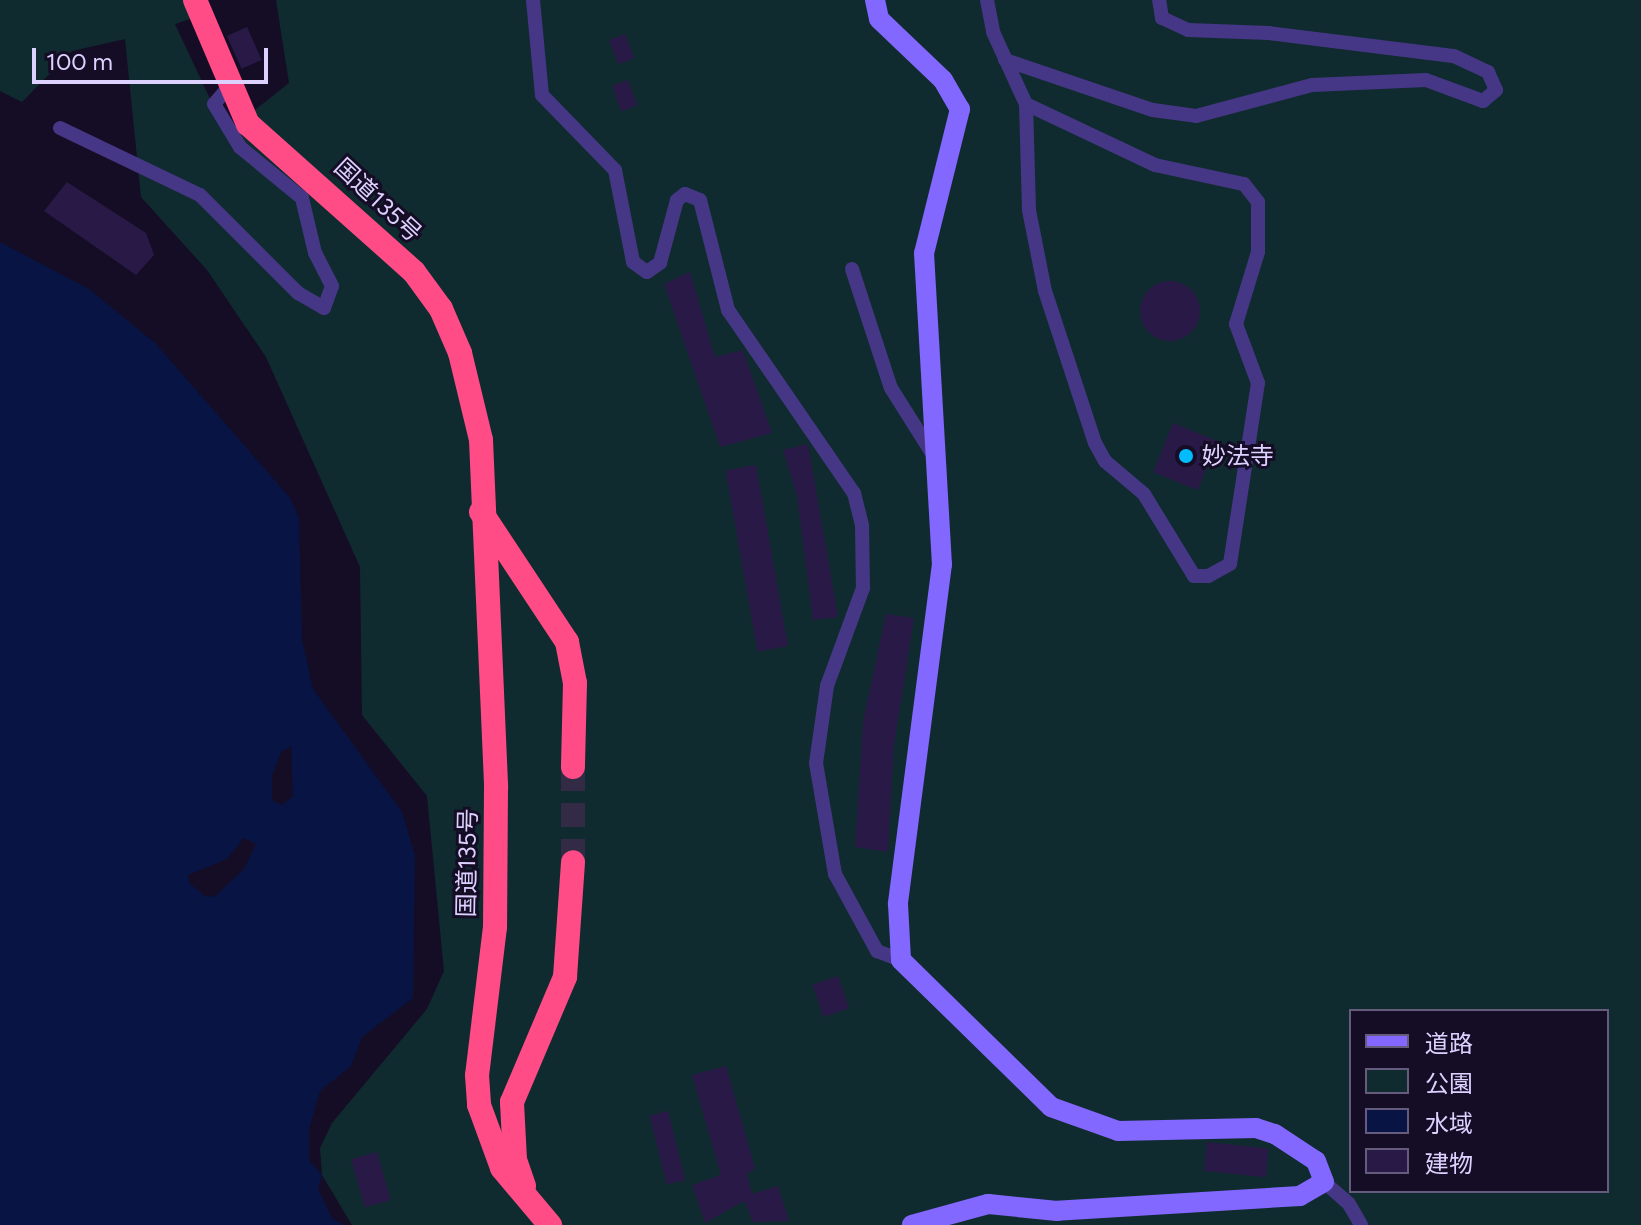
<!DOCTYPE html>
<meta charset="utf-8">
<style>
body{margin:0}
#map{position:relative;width:1641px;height:1225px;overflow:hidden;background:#150d25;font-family:Figtree,"Noto Sans JP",sans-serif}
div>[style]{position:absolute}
.green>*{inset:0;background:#102b2f}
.water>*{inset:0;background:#081443}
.building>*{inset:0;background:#291946;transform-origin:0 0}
.round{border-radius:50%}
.highway-tunnel>*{height:24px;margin-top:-12px;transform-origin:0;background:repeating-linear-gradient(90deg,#332a46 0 24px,transparent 0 36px)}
.street>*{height:14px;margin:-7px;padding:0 7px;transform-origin:7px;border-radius:7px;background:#463786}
.secondary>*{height:20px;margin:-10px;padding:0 10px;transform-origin:10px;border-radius:10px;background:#8368ff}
.highway>*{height:24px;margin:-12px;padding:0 12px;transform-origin:12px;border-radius:12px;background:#ff4c86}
.dots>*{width:22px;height:22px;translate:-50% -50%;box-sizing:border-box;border:4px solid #150d25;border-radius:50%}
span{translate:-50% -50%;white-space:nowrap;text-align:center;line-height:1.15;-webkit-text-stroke:6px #150d25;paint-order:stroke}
.street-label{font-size:24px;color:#ddd1ff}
.poi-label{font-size:24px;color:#ddd1ff}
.left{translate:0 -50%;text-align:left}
.legend{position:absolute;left:1349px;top:1009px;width:260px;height:184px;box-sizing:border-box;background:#150d25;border:2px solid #655b7c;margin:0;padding:10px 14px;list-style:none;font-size:24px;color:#ddd1ff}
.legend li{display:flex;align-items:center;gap:16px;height:40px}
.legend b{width:40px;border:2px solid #655b7c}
.scale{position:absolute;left:32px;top:48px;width:236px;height:36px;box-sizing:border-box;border:4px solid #ddd1ff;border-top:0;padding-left:10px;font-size:24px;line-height:28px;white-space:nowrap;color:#ddd1ff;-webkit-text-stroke:6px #150d25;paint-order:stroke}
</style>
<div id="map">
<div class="green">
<div style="clip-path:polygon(evenodd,0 0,190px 0,193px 18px,175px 24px,226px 133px,289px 83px,276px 0,1641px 0,1641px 1225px,352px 1225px,322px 1175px,320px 1148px,332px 1123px,427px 1009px,444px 971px,427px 796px,362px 715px,360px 567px,266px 357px,207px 270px,141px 197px,125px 39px,72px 51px,22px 102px,0 91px,0 0,1351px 1011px,1607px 1011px,1607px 1191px,1351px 1191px,1351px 1011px)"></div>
</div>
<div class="water">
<div style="clip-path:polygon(evenodd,0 242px,89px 289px,155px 343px,291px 499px,299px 518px,302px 640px,313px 689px,402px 812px,415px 855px,413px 998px,362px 1037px,351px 1066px,320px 1091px,309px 1129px,309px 1160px,322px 1175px,318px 1189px,332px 1218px,343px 1225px,0 1225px,0 242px,291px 746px,293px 796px,282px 805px,272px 800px,272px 776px,281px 752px,291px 746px,0 242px,244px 838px,256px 844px,244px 869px,215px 896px,206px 897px,189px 883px,188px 875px,227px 859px,244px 838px)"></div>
</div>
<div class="building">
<div style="left:247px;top:27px;width:36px;height:22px;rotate:66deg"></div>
<div style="left:625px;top:34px;width:26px;height:17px;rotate:69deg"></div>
<div style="left:628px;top:80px;width:27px;height:17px;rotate:70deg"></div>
<div style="clip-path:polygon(67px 182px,146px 233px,154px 255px,136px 275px,44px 211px)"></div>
<div style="clip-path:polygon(690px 272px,715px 357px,743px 350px,772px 433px,720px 447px,664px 284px)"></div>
<div class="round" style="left:1140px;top:281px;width:60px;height:60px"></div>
<div style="left:1173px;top:423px;width:48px;height:53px;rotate:22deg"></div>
<div style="clip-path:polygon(808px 444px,838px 617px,813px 620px,797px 496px,783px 450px)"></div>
<div style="left:756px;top:465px;width:184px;height:31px;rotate:80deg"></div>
<div style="clip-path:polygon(886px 614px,914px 618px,894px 745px,888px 852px,855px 847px,863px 722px)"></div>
<div style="left:838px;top:976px;width:34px;height:27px;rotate:71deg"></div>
<div style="clip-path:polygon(726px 1066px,755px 1168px,747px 1174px,752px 1194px,778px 1186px,789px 1221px,753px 1222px,744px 1201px,705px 1223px,692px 1185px,721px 1175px,692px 1075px)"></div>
<div style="left:668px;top:1111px;width:71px;height:19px;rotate:76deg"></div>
<div style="left:1207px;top:1142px;width:62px;height:29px;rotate:6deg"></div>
<div style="left:377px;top:1152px;width:50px;height:27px;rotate:74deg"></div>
</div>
<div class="highway-tunnel">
<div style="left:573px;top:767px;width:95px;rotate:90deg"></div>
</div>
<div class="street">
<div style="left:533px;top:0;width:95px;rotate:84.6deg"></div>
<div style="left:542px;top:95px;width:105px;rotate:45.8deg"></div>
<div style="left:615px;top:170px;width:94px;rotate:78.9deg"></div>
<div style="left:633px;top:262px;width:17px;rotate:36deg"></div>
<div style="left:647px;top:272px;width:16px;rotate:-35deg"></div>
<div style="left:660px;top:263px;width:65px;rotate:-74.9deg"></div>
<div style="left:677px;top:200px;width:10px;rotate:-37deg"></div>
<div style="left:685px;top:194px;width:16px;rotate:22deg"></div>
<div style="left:700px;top:200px;width:114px;rotate:75.7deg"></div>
<div style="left:728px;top:310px;width:222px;rotate:55.5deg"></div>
<div style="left:854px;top:493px;width:34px;rotate:76deg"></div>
<div style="left:862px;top:526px;width:62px;rotate:89.1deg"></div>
<div style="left:863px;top:588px;width:104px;rotate:110.2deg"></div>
<div style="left:827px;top:686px;width:78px;rotate:98.1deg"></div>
<div style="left:816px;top:763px;width:113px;rotate:80.3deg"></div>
<div style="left:835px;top:874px;width:88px;rotate:61.4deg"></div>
<div style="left:877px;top:951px;width:26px;rotate:21deg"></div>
<div style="left:987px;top:0;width:33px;rotate:79deg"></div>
<div style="left:993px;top:32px;width:79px;rotate:65.4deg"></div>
<div style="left:1005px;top:60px;width:156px;rotate:18.7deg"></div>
<div style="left:1153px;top:110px;width:43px;rotate:7.9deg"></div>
<div style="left:1196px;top:116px;width:120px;rotate:-15deg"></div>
<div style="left:1312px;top:85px;width:114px;rotate:-2.5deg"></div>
<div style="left:1426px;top:80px;width:61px;rotate:20.2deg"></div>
<div style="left:1483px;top:101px;width:17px;rotate:-40deg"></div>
<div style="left:1496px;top:90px;width:20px;rotate:-114deg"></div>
<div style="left:1488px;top:72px;width:38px;rotate:-155deg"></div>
<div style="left:1453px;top:56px;width:185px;rotate:-172.9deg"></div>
<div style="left:1269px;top:33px;width:81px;rotate:-177.9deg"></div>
<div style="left:1188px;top:30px;width:29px;rotate:-155deg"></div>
<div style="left:1162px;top:18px;width:18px;rotate:-99deg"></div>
<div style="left:1026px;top:104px;width:143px;rotate:25.3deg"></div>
<div style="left:1155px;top:165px;width:91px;rotate:12.1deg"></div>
<div style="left:1244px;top:184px;width:23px;rotate:52deg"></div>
<div style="left:1258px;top:202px;width:50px;rotate:90deg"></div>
<div style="left:1258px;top:252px;width:75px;rotate:107deg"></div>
<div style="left:1236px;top:324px;width:63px;rotate:69.6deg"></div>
<div style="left:1258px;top:383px;width:183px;rotate:98.8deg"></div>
<div style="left:1230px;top:564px;width:25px;rotate:151deg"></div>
<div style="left:1208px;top:576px;width:14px;rotate:180deg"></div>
<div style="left:1194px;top:576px;width:96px;rotate:-121.4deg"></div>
<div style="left:1144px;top:494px;width:51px;rotate:-139.8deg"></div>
<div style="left:1105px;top:461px;width:21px;rotate:-119deg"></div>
<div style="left:1095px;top:443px;width:160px;rotate:-108.2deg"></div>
<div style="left:1045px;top:291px;width:83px;rotate:-101.2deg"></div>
<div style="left:1029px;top:210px;width:106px;rotate:-91.6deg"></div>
<div style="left:60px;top:128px;width:155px;rotate:25.6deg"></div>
<div style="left:200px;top:195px;width:139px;rotate:45deg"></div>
<div style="left:298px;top:293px;width:30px;rotate:30deg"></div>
<div style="left:324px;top:308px;width:23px;rotate:-70deg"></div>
<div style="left:332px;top:286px;width:37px;rotate:-117deg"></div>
<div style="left:315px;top:253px;width:57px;rotate:-103.3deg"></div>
<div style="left:302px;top:198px;width:80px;rotate:-140.6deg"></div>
<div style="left:240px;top:147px;width:50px;rotate:-121.2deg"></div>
<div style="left:214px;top:104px;width:23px;rotate:-49deg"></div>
<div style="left:852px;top:269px;width:125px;rotate:71.9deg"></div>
<div style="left:891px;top:388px;width:83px;rotate:57.8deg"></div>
<div style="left:1324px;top:1182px;width:33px;rotate:41deg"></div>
<div style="left:1349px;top:1204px;width:24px;rotate:60deg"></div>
</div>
<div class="secondary">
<div style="left:875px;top:0;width:19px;rotate:78deg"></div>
<div style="left:879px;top:19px;width:88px;rotate:43.6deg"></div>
<div style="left:943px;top:80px;width:34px;rotate:60deg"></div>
<div style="left:960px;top:109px;width:148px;rotate:104deg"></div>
<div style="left:924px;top:253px;width:312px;rotate:86.7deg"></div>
<div style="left:942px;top:564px;width:343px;rotate:97.4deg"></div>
<div style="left:898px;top:904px;width:56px;rotate:86.9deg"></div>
<div style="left:901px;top:960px;width:210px;rotate:44.4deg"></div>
<div style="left:1051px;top:1107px;width:71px;rotate:19.7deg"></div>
<div style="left:1118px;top:1131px;width:138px;rotate:-1.2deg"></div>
<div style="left:1256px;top:1128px;width:20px;rotate:18deg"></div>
<div style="left:1275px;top:1134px;width:49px;rotate:33.4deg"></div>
<div style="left:1316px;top:1161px;width:22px;rotate:69deg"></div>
<div style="left:1324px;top:1182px;width:28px;rotate:150deg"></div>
<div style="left:1300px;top:1196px;width:243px;rotate:176.5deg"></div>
<div style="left:1057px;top:1211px;width:69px;rotate:-174.2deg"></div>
<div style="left:988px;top:1204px;width:79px;rotate:164.6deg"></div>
</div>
<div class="highway">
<div style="left:195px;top:0;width:135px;rotate:66.9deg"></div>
<div style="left:248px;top:124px;width:222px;rotate:41.7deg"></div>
<div style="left:414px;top:272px;width:46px;rotate:53.9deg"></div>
<div style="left:441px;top:309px;width:48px;rotate:66.6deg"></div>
<div style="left:460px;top:353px;width:89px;rotate:76.4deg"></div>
<div style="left:481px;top:440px;width:348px;rotate:87.5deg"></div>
<div style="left:496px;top:788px;width:139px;rotate:90.4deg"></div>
<div style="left:495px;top:927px;width:149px;rotate:96.9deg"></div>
<div style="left:477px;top:1075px;width:30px;rotate:86deg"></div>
<div style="left:479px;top:1105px;width:67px;rotate:69.9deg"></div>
<div style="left:502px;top:1168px;width:75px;rotate:49.9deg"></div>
<div style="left:481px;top:512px;width:156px;rotate:56.5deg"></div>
<div style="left:567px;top:642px;width:42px;rotate:79deg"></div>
<div style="left:575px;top:683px;width:84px;rotate:91.4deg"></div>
<div style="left:524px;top:1186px;width:28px;rotate:-109deg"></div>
<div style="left:515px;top:1160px;width:58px;rotate:-93deg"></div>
<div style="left:512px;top:1102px;width:136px;rotate:-67deg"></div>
<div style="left:565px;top:977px;width:115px;rotate:-86deg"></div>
</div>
<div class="dots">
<div style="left:1186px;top:456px;background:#00bcfc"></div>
</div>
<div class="street-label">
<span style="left:378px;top:200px;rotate:43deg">国道135号</span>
<span style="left:467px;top:863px;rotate:-89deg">国道135号</span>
</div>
<div class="poi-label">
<span class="left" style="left:1202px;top:456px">妙法寺</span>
</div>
<ul class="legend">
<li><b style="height:10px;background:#8368ff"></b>道路</li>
<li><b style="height:22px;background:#102b2f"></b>公園</li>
<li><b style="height:22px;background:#081443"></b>水域</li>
<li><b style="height:22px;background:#291946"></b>建物</li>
</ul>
<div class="scale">100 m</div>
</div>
